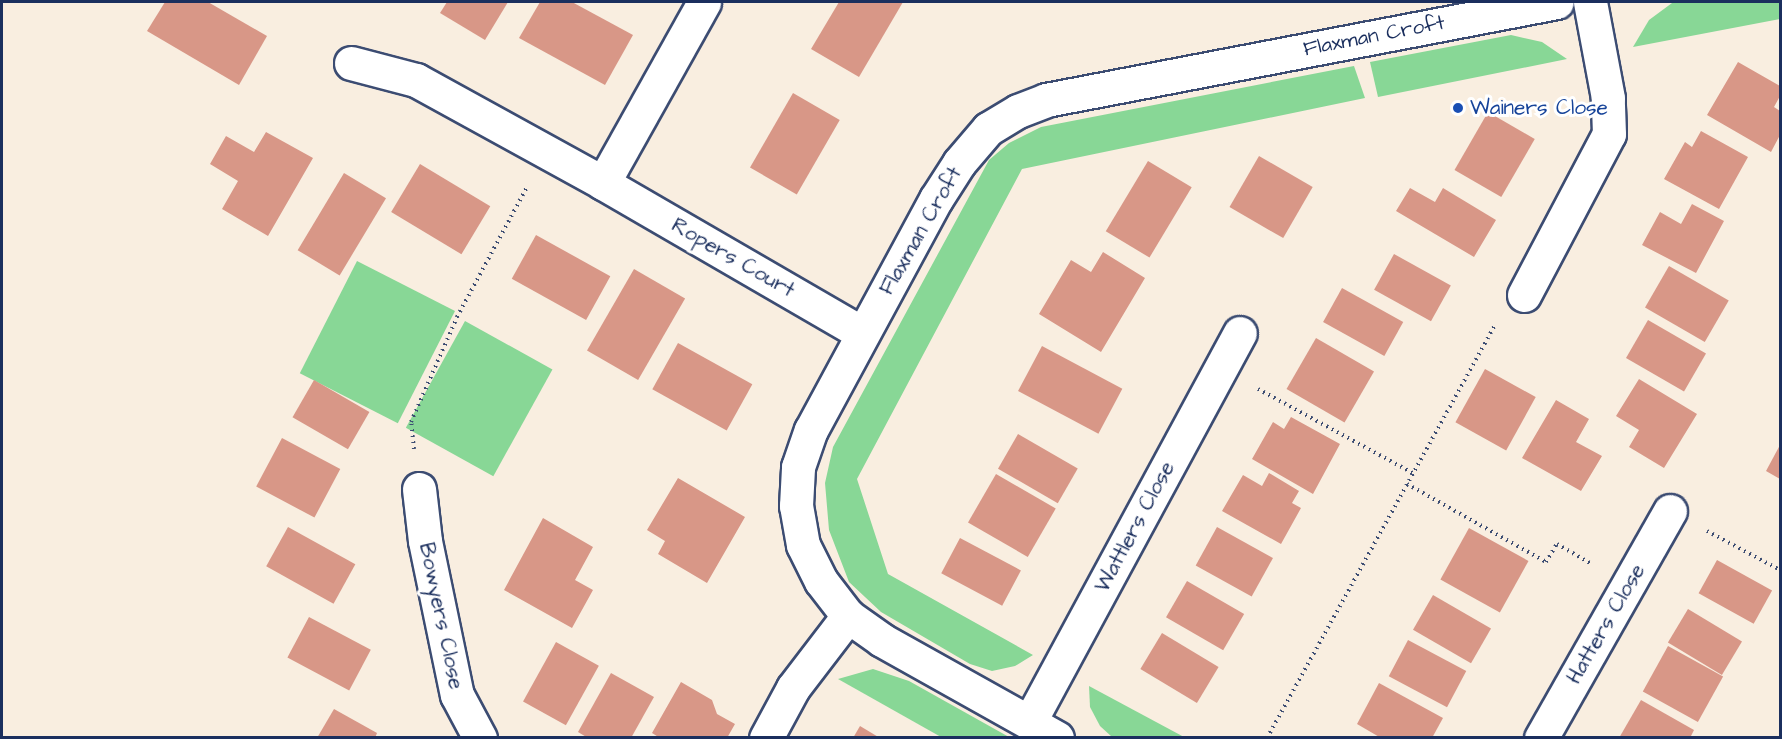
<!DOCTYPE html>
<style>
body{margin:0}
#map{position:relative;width:1782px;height:739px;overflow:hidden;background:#f9eee0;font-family:"Architects Daughter",sans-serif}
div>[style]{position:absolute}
.green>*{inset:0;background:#88d796;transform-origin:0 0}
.building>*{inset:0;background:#d89787;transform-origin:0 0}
.path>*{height:4px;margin-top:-2px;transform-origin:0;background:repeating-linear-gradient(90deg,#3c4c72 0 1.5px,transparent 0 6px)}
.roads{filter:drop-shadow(2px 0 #3c4c72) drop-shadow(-2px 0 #3c4c72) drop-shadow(0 2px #3c4c72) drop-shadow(0 -2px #3c4c72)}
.street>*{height:33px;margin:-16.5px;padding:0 16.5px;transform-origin:16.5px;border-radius:16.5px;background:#fff}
.dots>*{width:16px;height:16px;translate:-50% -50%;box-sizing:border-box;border:3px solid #fff;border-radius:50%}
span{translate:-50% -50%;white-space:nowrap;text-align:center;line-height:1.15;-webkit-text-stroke:6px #fff;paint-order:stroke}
.street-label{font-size:21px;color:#1b2f5e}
.transit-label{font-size:21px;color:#164399}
.left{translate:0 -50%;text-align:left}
.frame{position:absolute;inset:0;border:3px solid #1b2f5e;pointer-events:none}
</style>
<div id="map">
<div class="green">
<div style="clip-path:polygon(1681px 2px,1780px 2px,1780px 19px,1633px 47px,1649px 20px,1672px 3px)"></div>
<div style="clip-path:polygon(1511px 35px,1542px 42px,1567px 59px,1378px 97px,1370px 62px)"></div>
<div style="clip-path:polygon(1354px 66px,1365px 98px,1022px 169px,857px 479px,888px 574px,1033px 655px,1015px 666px,992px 671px,970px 664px,881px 612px,849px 582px,829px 530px,825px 483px,833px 447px,989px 160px,1009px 143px,1041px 127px)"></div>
<div style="left:357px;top:261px;width:110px;height:126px;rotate:27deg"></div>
<div style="left:465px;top:321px;width:100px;height:122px;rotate:29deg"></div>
<div style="clip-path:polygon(873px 669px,909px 681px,1009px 737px,941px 737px,838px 679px)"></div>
<div style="clip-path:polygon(1089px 686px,1184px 737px,1112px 737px,1100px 726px,1090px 707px)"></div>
</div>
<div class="building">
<div style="clip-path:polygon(165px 2px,208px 2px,267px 36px,239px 85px,147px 31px)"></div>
<div style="clip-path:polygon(447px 2px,508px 2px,485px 40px,440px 13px)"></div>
<div style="clip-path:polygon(540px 2px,572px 2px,633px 35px,605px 85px,519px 38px)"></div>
<div style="clip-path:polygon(839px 2px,903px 2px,859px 77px,811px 49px)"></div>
<div style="clip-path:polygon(1738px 62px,1780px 86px,1780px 96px,1774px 107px,1780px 111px,1780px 135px,1771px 152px,1707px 115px)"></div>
<div style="left:793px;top:93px;width:54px;height:86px;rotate:30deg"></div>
<div style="left:1488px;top:112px;width:54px;height:67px;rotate:30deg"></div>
<div style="clip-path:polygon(1701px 131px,1748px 157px,1719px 209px,1664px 179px,1685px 142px,1692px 147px)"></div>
<div style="clip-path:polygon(266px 132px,313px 158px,268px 236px,222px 209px,238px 181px,210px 164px,226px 136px,254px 152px)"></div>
<div style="left:1259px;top:156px;width:62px;height:59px;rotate:30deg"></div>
<div style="left:1148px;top:161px;width:51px;height:82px;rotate:31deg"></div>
<div style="left:420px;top:164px;width:82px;height:56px;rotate:31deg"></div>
<div style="left:344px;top:173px;width:49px;height:90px;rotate:31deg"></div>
<div style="clip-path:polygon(1410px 188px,1435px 202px,1443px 188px,1496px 220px,1474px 257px,1396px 211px)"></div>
<div style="clip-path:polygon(1692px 204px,1724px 221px,1696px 273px,1642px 245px,1660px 212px,1681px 224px)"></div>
<div style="left:536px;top:235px;width:85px;height:50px;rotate:29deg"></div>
<div style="clip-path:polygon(1103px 252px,1145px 278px,1101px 352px,1039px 314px,1071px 260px,1091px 272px)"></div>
<div style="left:1394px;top:254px;width:65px;height:41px;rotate:29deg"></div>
<div style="left:1669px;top:266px;width:69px;height:48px;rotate:30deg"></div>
<div style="left:634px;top:269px;width:59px;height:94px;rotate:30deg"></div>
<div style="left:1342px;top:288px;width:70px;height:39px;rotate:29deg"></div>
<div style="left:1648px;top:320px;width:67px;height:44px;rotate:30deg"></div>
<div style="left:1316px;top:338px;width:67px;height:59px;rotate:30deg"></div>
<div style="left:678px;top:343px;width:85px;height:53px;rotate:29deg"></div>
<div style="left:1042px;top:346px;width:91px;height:51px;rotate:28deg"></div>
<div style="left:1485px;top:369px;width:58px;height:61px;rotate:29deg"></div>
<div style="clip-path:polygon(1639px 379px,1697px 414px,1664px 468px,1629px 447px,1639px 430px,1616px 416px)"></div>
<div style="left:314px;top:380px;width:64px;height:43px;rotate:30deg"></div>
<div style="clip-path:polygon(1556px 400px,1589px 419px,1576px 442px,1602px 456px,1581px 491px,1522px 458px)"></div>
<div style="clip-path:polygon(1291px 417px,1340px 444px,1313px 494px,1252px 459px,1273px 422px,1284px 429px)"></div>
<div style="left:1018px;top:434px;width:69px;height:40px;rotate:30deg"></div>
<div style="left:282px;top:438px;width:66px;height:55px;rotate:28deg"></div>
<div style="clip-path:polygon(1780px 445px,1780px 479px,1766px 471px)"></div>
<div style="clip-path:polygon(1269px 473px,1299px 491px,1292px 503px,1301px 508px,1281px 544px,1222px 511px,1243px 475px,1262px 486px)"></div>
<div style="left:996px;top:474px;width:69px;height:56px;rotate:30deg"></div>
<div style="clip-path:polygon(678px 478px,745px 517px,707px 583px,658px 554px,665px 541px,647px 530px)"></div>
<div style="clip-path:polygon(543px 518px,593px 547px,575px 580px,593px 590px,572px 628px,504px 590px)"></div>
<div style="left:288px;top:527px;width:77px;height:45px;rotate:29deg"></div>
<div style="left:1217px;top:527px;width:64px;height:44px;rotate:29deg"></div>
<div style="left:1469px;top:528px;width:68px;height:59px;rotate:29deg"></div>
<div style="left:960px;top:538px;width:69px;height:40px;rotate:28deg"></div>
<div style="left:1717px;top:560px;width:63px;height:38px;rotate:29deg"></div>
<div style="left:1187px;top:581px;width:66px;height:42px;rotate:30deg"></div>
<div style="left:1433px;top:595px;width:67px;height:40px;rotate:30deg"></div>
<div style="left:1688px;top:609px;width:63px;height:39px;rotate:31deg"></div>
<div style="left:309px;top:617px;width:70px;height:46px;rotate:28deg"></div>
<div style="left:1162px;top:633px;width:66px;height:42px;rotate:31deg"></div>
<div style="left:1408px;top:640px;width:66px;height:41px;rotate:28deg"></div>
<div style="left:556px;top:642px;width:49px;height:68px;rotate:29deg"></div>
<div style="left:1668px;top:646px;width:63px;height:52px;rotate:29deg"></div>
<div style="clip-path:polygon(611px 673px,654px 697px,631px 738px,588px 738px,578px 732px)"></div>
<div style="clip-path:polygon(681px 682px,712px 700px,717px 714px,735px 724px,727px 738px,660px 738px,652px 733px)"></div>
<div style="clip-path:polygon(1379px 683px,1443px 718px,1432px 738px,1381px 738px,1357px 724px)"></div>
<div style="clip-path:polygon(1641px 700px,1694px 730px,1690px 738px,1619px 738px)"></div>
<div style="clip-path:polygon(334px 709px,377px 733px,375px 738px,317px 738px)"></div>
<div style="clip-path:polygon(860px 726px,880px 738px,853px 738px)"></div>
</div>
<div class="path">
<div style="left:1258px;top:389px;width:176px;rotate:28.5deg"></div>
<div style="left:414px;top:449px;width:27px;rotate:-96deg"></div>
<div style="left:411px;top:422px;width:115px;rotate:-66.3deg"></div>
<div style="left:457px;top:317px;width:148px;rotate:-61.7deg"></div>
<div style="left:1407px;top:484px;width:159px;rotate:29.3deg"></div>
<div style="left:1546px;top:562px;width:21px;rotate:-59deg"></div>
<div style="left:1557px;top:544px;width:39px;rotate:30deg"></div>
<div style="left:1707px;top:531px;width:83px;rotate:28.1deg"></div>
<div style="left:1267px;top:738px;width:473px;rotate:-61.1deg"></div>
</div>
<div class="roads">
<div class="street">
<div style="left:351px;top:63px;width:67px;rotate:14.7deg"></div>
<div style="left:416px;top:80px;width:213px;rotate:28.8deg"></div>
<div style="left:603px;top:183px;width:299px;rotate:30.1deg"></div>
<div style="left:603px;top:183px;width:207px;rotate:-60.8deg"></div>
<div style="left:1524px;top:295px;width:182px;rotate:-62.2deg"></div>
<div style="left:1609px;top:134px;width:36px;rotate:-92deg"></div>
<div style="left:1608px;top:98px;width:98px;rotate:-100.6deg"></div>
<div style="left:419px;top:489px;width:52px;rotate:83.4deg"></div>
<div style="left:425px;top:541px;width:157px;rotate:78.3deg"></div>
<div style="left:457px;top:695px;width:49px;rotate:61.9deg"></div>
<div style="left:1030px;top:721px;width:441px;rotate:-61.6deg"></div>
<div style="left:766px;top:738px;width:57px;rotate:-61.6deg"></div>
<div style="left:793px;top:688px;width:91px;rotate:-52.6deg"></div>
<div style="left:1057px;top:738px;width:201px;rotate:-150.8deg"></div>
<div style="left:882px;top:640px;width:42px;rotate:-144.8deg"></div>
<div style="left:848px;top:616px;width:44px;rotate:-127.6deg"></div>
<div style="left:821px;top:581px;width:40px;rotate:-116.6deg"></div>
<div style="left:803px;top:545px;width:40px;rotate:-100deg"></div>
<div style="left:796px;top:506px;width:39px;rotate:-87deg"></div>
<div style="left:798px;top:467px;width:39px;rotate:-71deg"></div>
<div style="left:811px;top:430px;width:263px;rotate:-61.6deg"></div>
<div style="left:936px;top:199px;width:43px;rotate:-57.4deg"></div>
<div style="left:959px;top:163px;width:45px;rotate:-49.5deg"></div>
<div style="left:988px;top:129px;width:35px;rotate:-31deg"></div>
<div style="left:1018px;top:111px;width:30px;rotate:-21deg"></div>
<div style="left:1046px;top:100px;width:520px;rotate:-10.86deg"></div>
<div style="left:1541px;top:738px;width:261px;rotate:-60.4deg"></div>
</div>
</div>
<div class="dots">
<div style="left:1458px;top:108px;background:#1a4fb4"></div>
</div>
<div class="street-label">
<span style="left:1374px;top:36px;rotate:-11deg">Flaxman Croft</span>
<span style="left:921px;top:231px;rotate:-60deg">Flaxman Croft</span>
<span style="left:733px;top:258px;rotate:30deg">Ropers Court</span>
<span style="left:1135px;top:527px;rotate:-62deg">Wattlers Close</span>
<span style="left:441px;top:616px;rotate:78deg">Bowyers Close</span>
<span style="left:1606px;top:624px;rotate:-60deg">Hatters Close</span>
</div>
<div class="transit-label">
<span class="left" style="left:1470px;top:108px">Wainers Close</span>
</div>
<div class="frame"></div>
</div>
